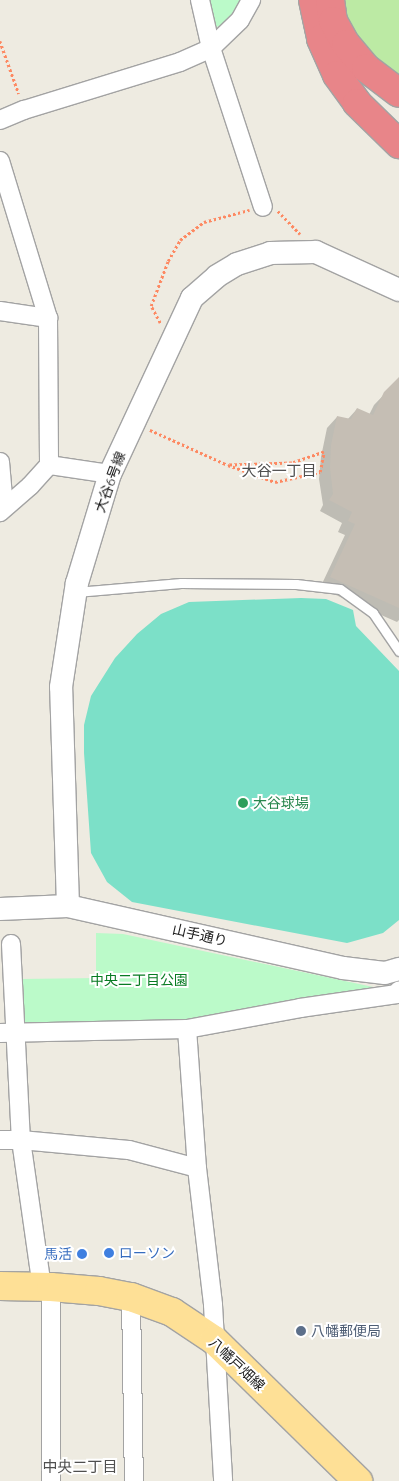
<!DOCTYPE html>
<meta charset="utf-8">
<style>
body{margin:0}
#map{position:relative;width:399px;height:1481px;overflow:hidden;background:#eeebe1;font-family:Quicksand,"Noto Sans JP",sans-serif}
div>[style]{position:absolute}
.grass>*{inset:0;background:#bceaa4}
.park>*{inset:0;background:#bbfac9}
.pitch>*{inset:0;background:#7ce0c8}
.shadow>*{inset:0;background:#0003}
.building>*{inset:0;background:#c5beb4}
.path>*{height:2.5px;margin-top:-1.25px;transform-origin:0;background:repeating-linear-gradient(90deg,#fd8962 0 2.5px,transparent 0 5px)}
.roads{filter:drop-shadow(1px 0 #a3a3a3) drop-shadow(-1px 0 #a3a3a3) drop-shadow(0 1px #a3a3a3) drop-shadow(0 -1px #a3a3a3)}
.service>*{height:9px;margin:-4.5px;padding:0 4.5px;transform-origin:4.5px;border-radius:4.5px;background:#fff}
.minor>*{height:18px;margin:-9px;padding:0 9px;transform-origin:9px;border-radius:9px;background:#fff}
.tertiary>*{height:22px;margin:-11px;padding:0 11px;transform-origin:11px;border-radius:11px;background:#fff}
.primary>*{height:28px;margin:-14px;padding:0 14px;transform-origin:14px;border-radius:14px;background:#fee096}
.motorway>*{height:28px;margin:-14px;padding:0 14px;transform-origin:14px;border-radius:14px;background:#e88589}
.dots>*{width:14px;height:14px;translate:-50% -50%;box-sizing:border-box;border:2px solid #fff;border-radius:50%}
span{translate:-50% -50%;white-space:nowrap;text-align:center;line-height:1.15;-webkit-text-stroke:4px #fff;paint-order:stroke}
.street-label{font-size:14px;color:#1c1c1c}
.leisure-label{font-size:14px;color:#27864d}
.left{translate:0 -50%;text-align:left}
.park-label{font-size:14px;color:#087b23}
.shop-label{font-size:14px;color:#366cbe}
.right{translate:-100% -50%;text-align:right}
.service-label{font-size:14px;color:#4e5e75}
.neighbourhood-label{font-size:15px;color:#4f4f4f}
</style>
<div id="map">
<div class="grass">
<div style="clip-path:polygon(340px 0,399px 0,399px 74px,386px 70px,357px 43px)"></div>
</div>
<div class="park">
<div style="clip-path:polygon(207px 0,241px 0,224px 26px,213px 27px)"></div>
<div style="clip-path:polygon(96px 933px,123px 934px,378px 988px,188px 1022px,22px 1025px,20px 979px,96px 978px)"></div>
</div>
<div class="pitch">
<div style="clip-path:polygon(301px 598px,326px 599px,353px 610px,356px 626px,399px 671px,399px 920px,383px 933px,347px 943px,132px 902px,107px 882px,91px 853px,84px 753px,84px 725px,91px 696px,115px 658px,137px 634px,161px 614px,189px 602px)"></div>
</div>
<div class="shadow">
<div style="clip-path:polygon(399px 379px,399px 620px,397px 622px,320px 588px,345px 535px,338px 532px,342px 523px,320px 511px,323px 505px,319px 479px,321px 457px,327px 428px,337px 417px,347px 420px,357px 409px,369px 415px,374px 405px)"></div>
</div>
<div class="building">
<div style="clip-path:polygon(399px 377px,399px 608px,330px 577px,355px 524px,348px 521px,352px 512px,329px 500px,333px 494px,330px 468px,331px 445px,337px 416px,351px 419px,357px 408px,373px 415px,384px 392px)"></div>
</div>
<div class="path">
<div style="left:0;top:41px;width:56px;rotate:70.3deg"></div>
<div style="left:278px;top:211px;width:32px;rotate:46deg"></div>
<div style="left:160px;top:323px;width:19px;rotate:-118deg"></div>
<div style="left:151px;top:306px;width:48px;rotate:-69.3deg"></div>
<div style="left:168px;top:261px;width:24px;rotate:-60deg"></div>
<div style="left:180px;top:240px;width:30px;rotate:-37deg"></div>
<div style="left:204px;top:222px;width:47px;rotate:-14.9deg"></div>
<div style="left:150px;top:430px;width:85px;rotate:24.2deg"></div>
<div style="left:228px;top:465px;width:50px;rotate:19.9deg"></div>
<div style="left:275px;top:482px;width:46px;rotate:-12.5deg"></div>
<div style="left:320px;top:472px;width:20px;rotate:-79deg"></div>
<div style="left:324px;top:452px;width:34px;rotate:161deg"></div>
<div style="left:292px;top:463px;width:64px;rotate:178.2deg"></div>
</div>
<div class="roads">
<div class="service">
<div style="left:76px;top:592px;width:105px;rotate:-4.9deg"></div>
<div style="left:181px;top:583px;width:115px;rotate:0.5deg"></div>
<div style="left:296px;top:584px;width:44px;rotate:6.5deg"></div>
<div style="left:340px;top:589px;width:41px;rotate:36deg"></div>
<div style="left:373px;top:613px;width:46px;rotate:55.6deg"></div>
</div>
<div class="minor">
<div style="left:200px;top:0;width:49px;rotate:77.1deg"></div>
<div style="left:211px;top:48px;width:167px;rotate:71.9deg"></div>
<div style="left:0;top:120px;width:26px;rotate:-23deg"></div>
<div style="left:24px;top:110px;width:163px;rotate:-17.1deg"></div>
<div style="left:180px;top:62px;width:34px;rotate:-24deg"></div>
<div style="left:211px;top:48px;width:40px;rotate:-44deg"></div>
<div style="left:240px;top:20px;width:23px;rotate:-61deg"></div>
<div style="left:0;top:161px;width:164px;rotate:73deg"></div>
<div style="left:48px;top:318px;width:147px;rotate:89.6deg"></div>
<div style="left:49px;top:465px;width:28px;rotate:132deg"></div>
<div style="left:30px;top:486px;width:40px;rotate:139deg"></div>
<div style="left:0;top:311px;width:49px;rotate:8.3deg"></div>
<div style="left:0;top:462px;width:46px;rotate:85deg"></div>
<div style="left:49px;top:465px;width:62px;rotate:8.4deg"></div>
<div style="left:11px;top:944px;width:196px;rotate:87.1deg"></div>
<div style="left:21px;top:1140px;width:148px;rotate:81.9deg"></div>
<div style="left:187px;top:1029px;width:139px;rotate:85.9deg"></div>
<div style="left:197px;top:1168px;width:138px;rotate:83.3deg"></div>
<div style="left:213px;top:1305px;width:176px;rotate:86.7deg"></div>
<div style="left:0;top:1033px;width:187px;rotate:-1.2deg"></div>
<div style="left:187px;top:1029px;width:115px;rotate:-10.5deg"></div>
<div style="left:300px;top:1008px;width:98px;rotate:-8.2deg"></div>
<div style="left:397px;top:994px;width:4px;rotate:-63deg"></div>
<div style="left:0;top:1140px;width:21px"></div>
<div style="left:21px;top:1140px;width:108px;rotate:5.3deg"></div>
<div style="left:129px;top:1150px;width:70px;rotate:14.8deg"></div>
<div style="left:131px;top:1297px;width:184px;rotate:89.1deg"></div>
<div style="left:51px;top:1481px;width:194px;rotate:-90deg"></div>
</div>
<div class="tertiary">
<div style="left:68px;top:906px;width:219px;rotate:-91.8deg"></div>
<div style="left:61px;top:687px;width:105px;rotate:-81.3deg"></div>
<div style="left:77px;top:583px;width:114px;rotate:-73.2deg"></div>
<div style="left:110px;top:474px;width:194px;rotate:-65deg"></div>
<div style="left:192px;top:298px;width:33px;rotate:-41deg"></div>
<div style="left:217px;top:276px;width:23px;rotate:-31deg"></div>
<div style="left:237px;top:264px;width:35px;rotate:-18deg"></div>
<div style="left:270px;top:253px;width:46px;rotate:-1.2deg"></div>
<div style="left:316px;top:252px;width:91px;rotate:24.6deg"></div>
<div style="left:0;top:909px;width:68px;rotate:-2.5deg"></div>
<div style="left:68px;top:906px;width:282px;rotate:12.7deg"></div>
<div style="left:343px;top:968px;width:42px;rotate:6.8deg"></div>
<div style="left:385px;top:973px;width:15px;rotate:-16deg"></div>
</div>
<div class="primary">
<div style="left:0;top:1286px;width:51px;rotate:1.1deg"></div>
<div style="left:51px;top:1287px;width:48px;rotate:4.8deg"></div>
<div style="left:99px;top:1291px;width:33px;rotate:11deg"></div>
<div style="left:131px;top:1297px;width:44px;rotate:20.1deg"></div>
<div style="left:172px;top:1312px;width:50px;rotate:33.7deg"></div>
<div style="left:214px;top:1340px;width:202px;rotate:44.4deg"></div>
</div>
<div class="motorway">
<div style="left:313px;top:0;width:40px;rotate:78deg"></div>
<div style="left:321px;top:39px;width:39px;rotate:66deg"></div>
<div style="left:337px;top:75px;width:34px;rotate:54deg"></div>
<div style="left:357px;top:103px;width:59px;rotate:44.3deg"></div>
<div style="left:330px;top:0;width:21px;rotate:82deg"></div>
<div style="left:333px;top:21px;width:26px;rotate:61deg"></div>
<div style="left:346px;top:44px;width:31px;rotate:50deg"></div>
<div style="left:366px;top:68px;width:41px;rotate:37.1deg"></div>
</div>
</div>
<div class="dots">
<div style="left:243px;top:803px;background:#2e9e5b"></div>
<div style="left:109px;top:1253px;background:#3f7fe0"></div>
<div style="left:82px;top:1254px;background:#3f7fe0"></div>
<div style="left:301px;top:1331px;background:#5c6f8a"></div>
</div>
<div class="street-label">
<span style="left:110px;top:482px;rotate:-70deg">大谷6号線</span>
<span style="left:200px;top:935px;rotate:13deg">山手通り</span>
<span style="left:237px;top:1364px;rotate:43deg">八幡戸畑線</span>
</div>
<div class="leisure-label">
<span class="left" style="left:253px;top:803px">大谷球場</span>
</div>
<div class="park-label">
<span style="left:139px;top:980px">中央二丁目公園</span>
</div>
<div class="shop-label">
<span class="left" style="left:119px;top:1253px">ローソン</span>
<span class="right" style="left:72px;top:1254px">馬活</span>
</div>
<div class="service-label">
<span class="left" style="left:311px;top:1331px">八幡郵便局</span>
</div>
<div class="neighbourhood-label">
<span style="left:279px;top:471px">大谷一丁目</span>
<span style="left:80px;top:1467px">中央二丁目</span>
</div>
</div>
